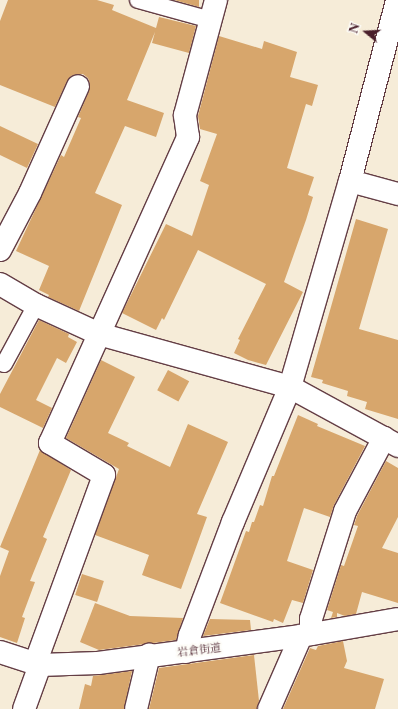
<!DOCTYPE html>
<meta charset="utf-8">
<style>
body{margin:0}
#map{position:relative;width:398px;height:709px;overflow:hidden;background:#f6ecd8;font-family:"Libre Caslon Text","Noto Serif JP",serif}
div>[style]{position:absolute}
.building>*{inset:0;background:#d7a66c;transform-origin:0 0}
.roads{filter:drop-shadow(1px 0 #643e45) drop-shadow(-1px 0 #643e45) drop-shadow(0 1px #643e45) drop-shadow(0 -1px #643e45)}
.lane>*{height:16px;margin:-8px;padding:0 8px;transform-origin:8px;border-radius:8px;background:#fff}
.street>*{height:22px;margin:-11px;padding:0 11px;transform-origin:11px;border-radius:11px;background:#fff}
span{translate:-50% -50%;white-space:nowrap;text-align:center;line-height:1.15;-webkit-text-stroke:4px #fdfcf7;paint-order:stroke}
.street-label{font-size:11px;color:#4a1f2b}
.north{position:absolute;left:346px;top:12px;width:40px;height:40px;-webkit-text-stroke:3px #fdfcf7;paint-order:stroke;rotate:288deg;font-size:11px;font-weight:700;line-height:16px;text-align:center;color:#4a1f2b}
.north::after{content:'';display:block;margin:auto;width:14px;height:18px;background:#4a1f2b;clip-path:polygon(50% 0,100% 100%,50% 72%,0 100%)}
</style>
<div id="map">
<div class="building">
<div style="clip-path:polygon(8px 0,97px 0,114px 5px,112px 10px,156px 28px,159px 17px,196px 26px,189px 53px,152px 43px,155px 32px,127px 100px,164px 113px,156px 137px,125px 126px,95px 193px,122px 205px,79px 311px,48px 297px,49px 295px,39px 290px,49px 266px,16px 251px,61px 155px,64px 157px,81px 118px,78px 117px,89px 91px,90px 84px,88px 78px,83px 74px,77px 74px,71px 76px,67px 81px,55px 107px,0 85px,0 21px)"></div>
<div style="clip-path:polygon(174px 0,199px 0,199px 7px)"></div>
<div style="clip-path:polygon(219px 36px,262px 49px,264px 41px,297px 52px,290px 77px,318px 85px,312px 106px,306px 104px,287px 168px,314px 177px,308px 195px,313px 197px,306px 220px,284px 282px,303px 292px,266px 365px,248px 360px,234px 353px,240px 340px,238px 339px,266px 284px,198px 250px,164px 320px,162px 318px,156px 330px,122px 313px,166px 224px,192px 236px,209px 185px,200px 181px,217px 134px,200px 129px,198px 116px)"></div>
<div style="clip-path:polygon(0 126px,38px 144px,27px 168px,0 155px)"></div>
<div style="clip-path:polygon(356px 219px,388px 229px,359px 329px,398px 340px,398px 419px,365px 409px,367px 402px,347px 396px,348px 391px,322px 383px,323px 380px,311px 377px)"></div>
<div style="clip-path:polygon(39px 320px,69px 334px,68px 337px,77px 342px,66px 363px,57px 358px,36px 400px,52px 408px,43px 428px,0 407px,0 394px)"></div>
<div style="clip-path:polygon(101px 360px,135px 377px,108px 433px,129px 443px,127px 446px,170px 467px,188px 424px,228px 442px,197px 514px,207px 517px,181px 589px,142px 575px,149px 555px,95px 535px,119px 469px,66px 438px)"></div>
<div style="left:168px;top:370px;width:24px;height:23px;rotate:28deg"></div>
<div style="clip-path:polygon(298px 415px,318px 424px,317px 426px,365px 446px,334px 505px,330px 517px,304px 508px,287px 561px,313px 570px,303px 603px,292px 600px,283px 623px,274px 619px,273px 622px,220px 603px,246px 531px,249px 532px,252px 522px,254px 522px,260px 505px,263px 506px,272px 476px,274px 476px)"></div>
<div style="clip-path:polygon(40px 450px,71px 470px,43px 537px,47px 539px,30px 581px,35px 582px,22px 617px,25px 618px,17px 643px,0 637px,0 576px,9px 551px,0 547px)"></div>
<div style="clip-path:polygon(386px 461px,398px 468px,398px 517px,382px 548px,398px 553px,398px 603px,362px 592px,356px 614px,345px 616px,337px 613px,337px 617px,331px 618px,333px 612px,327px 610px,341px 565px,344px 566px,358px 526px,354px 525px,357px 516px)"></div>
<div style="left:82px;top:574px;width:23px;height:22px;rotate:18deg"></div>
<div style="clip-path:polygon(95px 603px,130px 616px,183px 618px,176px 640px,99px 650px,80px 642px)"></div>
<div style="clip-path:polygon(210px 619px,250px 620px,251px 630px,203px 636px)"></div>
<div style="clip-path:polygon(343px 641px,347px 661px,344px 668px,384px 679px,375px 709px,283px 709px,310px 648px,316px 650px,318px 646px)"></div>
<div style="clip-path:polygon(254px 655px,259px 701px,257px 709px,149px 709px,159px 668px)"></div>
<div style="clip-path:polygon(132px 671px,124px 709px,79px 709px,85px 684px,91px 686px,93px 676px)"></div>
</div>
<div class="roads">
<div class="lane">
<div style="left:138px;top:0;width:76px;rotate:15.3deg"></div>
<div style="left:4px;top:364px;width:67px;rotate:-61.5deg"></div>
</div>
<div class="street">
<div style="left:350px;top:181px;width:50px;rotate:15.2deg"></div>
<div style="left:0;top:250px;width:64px;rotate:-62.2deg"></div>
<div style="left:30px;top:193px;width:117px;rotate:-65.8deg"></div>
<div style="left:0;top:284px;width:42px;rotate:30.3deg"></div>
<div style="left:36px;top:305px;width:69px;rotate:24.7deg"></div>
<div style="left:99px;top:334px;width:198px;rotate:15.5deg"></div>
<div style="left:290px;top:387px;width:123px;rotate:28.6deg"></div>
<div style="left:311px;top:634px;width:15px;rotate:-90deg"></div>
<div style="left:311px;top:619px;width:113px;rotate:-72.5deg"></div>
<div style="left:345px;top:511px;width:83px;rotate:-61.9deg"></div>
<div style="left:0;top:652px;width:42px;rotate:18deg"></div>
<div style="left:40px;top:665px;width:58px;rotate:-2deg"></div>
<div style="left:98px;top:663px;width:205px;rotate:-7.6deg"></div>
<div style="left:301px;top:636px;width:98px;rotate:-9.9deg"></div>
<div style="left:186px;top:652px;width:17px;rotate:-77deg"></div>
<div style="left:190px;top:635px;width:121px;rotate:-69.2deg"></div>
<div style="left:233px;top:522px;width:147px;rotate:-67.1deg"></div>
<div style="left:290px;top:387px;width:215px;rotate:-73.8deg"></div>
<div style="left:350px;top:181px;width:187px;rotate:-75.4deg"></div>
<div style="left:35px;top:664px;width:201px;rotate:-69.9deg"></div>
<div style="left:104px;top:475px;width:63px;rotate:-149.3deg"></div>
<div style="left:50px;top:443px;width:336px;rotate:-65.7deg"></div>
<div style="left:188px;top:137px;width:22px;rotate:-98deg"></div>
<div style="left:185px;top:115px;width:119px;rotate:-74.9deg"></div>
<div style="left:24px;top:709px;width:47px;rotate:-70deg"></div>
<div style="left:136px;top:709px;width:56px;rotate:-76.5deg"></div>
<div style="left:269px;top:709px;width:80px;rotate:-66.3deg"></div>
</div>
</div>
<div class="street-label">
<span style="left:199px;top:650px;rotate:-7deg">岩倉街道</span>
</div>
<div class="north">N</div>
</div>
